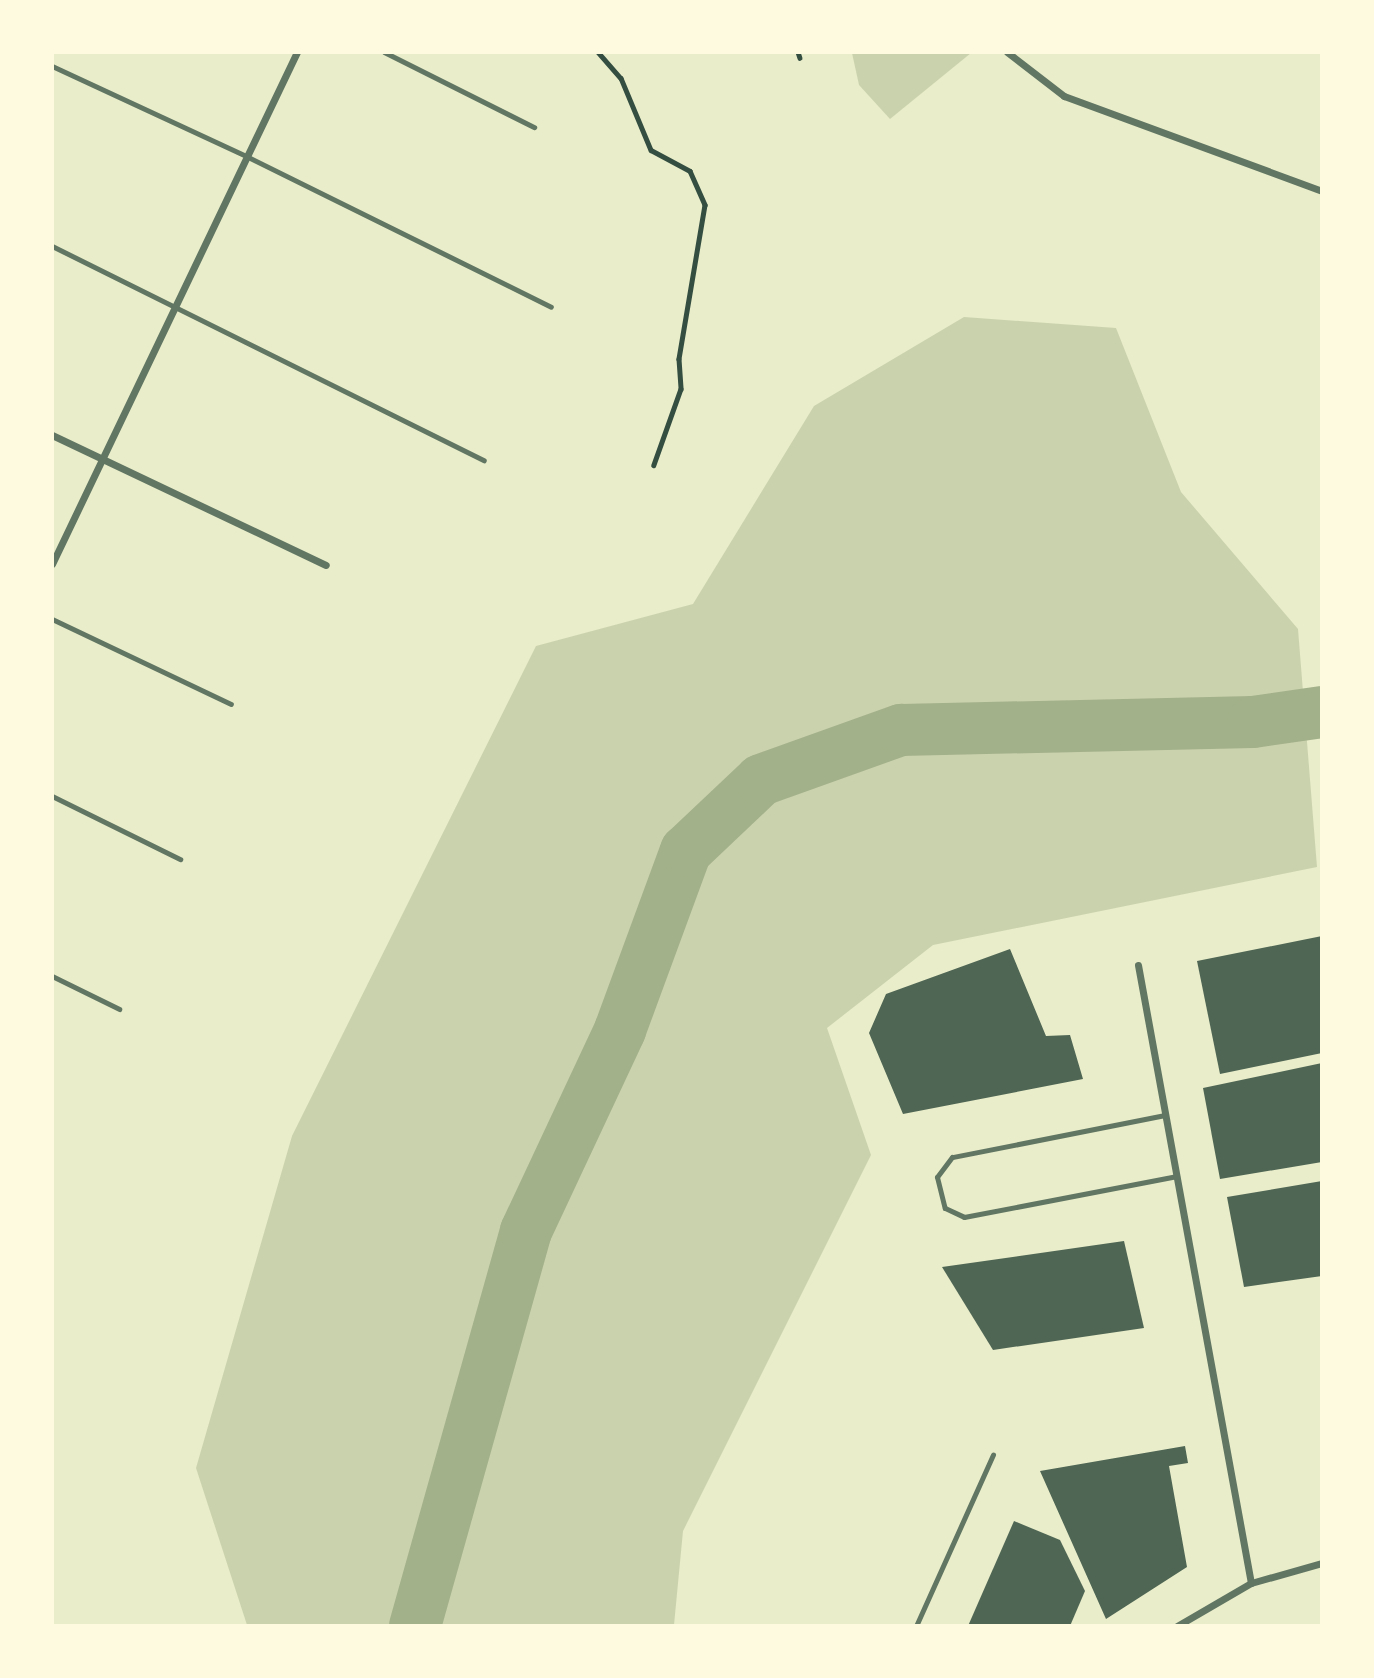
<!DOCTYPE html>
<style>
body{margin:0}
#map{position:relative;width:1374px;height:1678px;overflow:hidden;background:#e9edc9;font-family:Arial,sans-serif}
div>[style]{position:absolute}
.green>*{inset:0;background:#cad2ad}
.river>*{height:52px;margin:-26px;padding:0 26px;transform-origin:26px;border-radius:26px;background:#a3b18a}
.building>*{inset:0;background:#4f6655}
.path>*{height:4.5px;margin:-2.25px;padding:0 2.25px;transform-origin:2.25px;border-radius:2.25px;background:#344e41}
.service>*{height:5px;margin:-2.5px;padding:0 2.5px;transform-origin:2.5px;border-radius:2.5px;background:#617663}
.minor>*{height:7px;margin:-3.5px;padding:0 3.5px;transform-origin:3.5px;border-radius:3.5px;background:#617663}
span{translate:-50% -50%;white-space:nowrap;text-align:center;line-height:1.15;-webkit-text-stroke:7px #fefae0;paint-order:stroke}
.frame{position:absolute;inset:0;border:54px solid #fefae0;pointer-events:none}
</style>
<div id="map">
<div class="green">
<div style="clip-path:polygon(852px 53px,852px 52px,971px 53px,890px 119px,859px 85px)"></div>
<div style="clip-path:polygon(964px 317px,1116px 328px,1181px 492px,1298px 629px,1317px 867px,933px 945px,827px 1028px,871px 1155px,683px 1531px,674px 1625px,247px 1625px,196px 1468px,292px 1136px,536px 646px,693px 604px,814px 406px)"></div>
</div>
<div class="river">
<div style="left:415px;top:1626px;width:410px;rotate:-74.3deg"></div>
<div style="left:526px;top:1231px;width:222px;rotate:-64.9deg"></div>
<div style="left:620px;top:1030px;width:191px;rotate:-69.8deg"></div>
<div style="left:686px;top:851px;width:103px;rotate:-43.4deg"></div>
<div style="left:761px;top:780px;width:149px;rotate:-19.7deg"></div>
<div style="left:901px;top:730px;width:352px;rotate:-1.3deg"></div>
<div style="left:1253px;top:722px;width:70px;rotate:-8.2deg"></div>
</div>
<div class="building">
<div style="clip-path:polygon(1322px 936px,1322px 1053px,1220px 1074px,1197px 961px)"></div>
<div style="clip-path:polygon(1010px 949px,1046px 1036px,1070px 1035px,1083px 1079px,903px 1114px,869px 1033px,886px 994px)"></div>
<div style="clip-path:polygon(1322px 1063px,1322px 1162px,1220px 1179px,1203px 1088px)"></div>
<div style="clip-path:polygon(1322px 1181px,1322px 1276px,1244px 1287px,1227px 1197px)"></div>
<div style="clip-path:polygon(1124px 1241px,1144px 1328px,993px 1350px,942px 1267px)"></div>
<div style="clip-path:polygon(1185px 1446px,1188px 1463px,1169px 1466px,1187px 1567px,1106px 1619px,1040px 1471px)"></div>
<div style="clip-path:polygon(1014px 1521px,1060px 1540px,1085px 1591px,1070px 1626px,968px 1626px)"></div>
</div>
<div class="path">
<div style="left:598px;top:52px;width:35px;rotate:49deg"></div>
<div style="left:621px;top:78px;width:78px;rotate:67.4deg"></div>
<div style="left:651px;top:150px;width:44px;rotate:28.3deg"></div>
<div style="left:690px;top:171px;width:37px;rotate:66deg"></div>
<div style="left:705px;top:205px;width:156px;rotate:99.6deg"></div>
<div style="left:679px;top:359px;width:30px;rotate:86deg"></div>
<div style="left:681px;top:389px;width:81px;rotate:109.6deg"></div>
<div style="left:798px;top:52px;width:6px;rotate:72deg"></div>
</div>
<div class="service">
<div style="left:384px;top:52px;width:168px;rotate:26.6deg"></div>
<div style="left:52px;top:66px;width:214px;rotate:24.9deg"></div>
<div style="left:246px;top:156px;width:340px;rotate:26.3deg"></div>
<div style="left:52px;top:246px;width:482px;rotate:26.4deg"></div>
<div style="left:52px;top:619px;width:198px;rotate:25.4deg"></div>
<div style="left:52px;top:796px;width:143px;rotate:26.2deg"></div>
<div style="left:52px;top:976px;width:75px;rotate:26.2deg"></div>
<div style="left:1165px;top:1115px;width:217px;rotate:168.8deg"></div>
<div style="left:952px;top:1157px;width:25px;rotate:127deg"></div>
<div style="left:937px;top:1177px;width:32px;rotate:76deg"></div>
<div style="left:945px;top:1208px;width:21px;rotate:25deg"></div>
<div style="left:964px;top:1217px;width:217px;rotate:-10.9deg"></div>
<div style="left:916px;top:1626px;width:188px;rotate:-65.8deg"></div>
</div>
<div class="minor">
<div style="left:1007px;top:52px;width:72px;rotate:37.7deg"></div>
<div style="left:1064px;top:96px;width:275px;rotate:20.2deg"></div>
<div style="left:52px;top:435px;width:303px;rotate:25.4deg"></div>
<div style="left:52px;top:564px;width:568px;rotate:-64.43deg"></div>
<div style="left:1138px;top:965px;width:628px;rotate:79.64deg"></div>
<div style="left:1177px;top:1626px;width:86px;rotate:-30.2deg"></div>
<div style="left:1251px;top:1583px;width:74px;rotate:-15.7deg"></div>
</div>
<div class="frame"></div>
</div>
